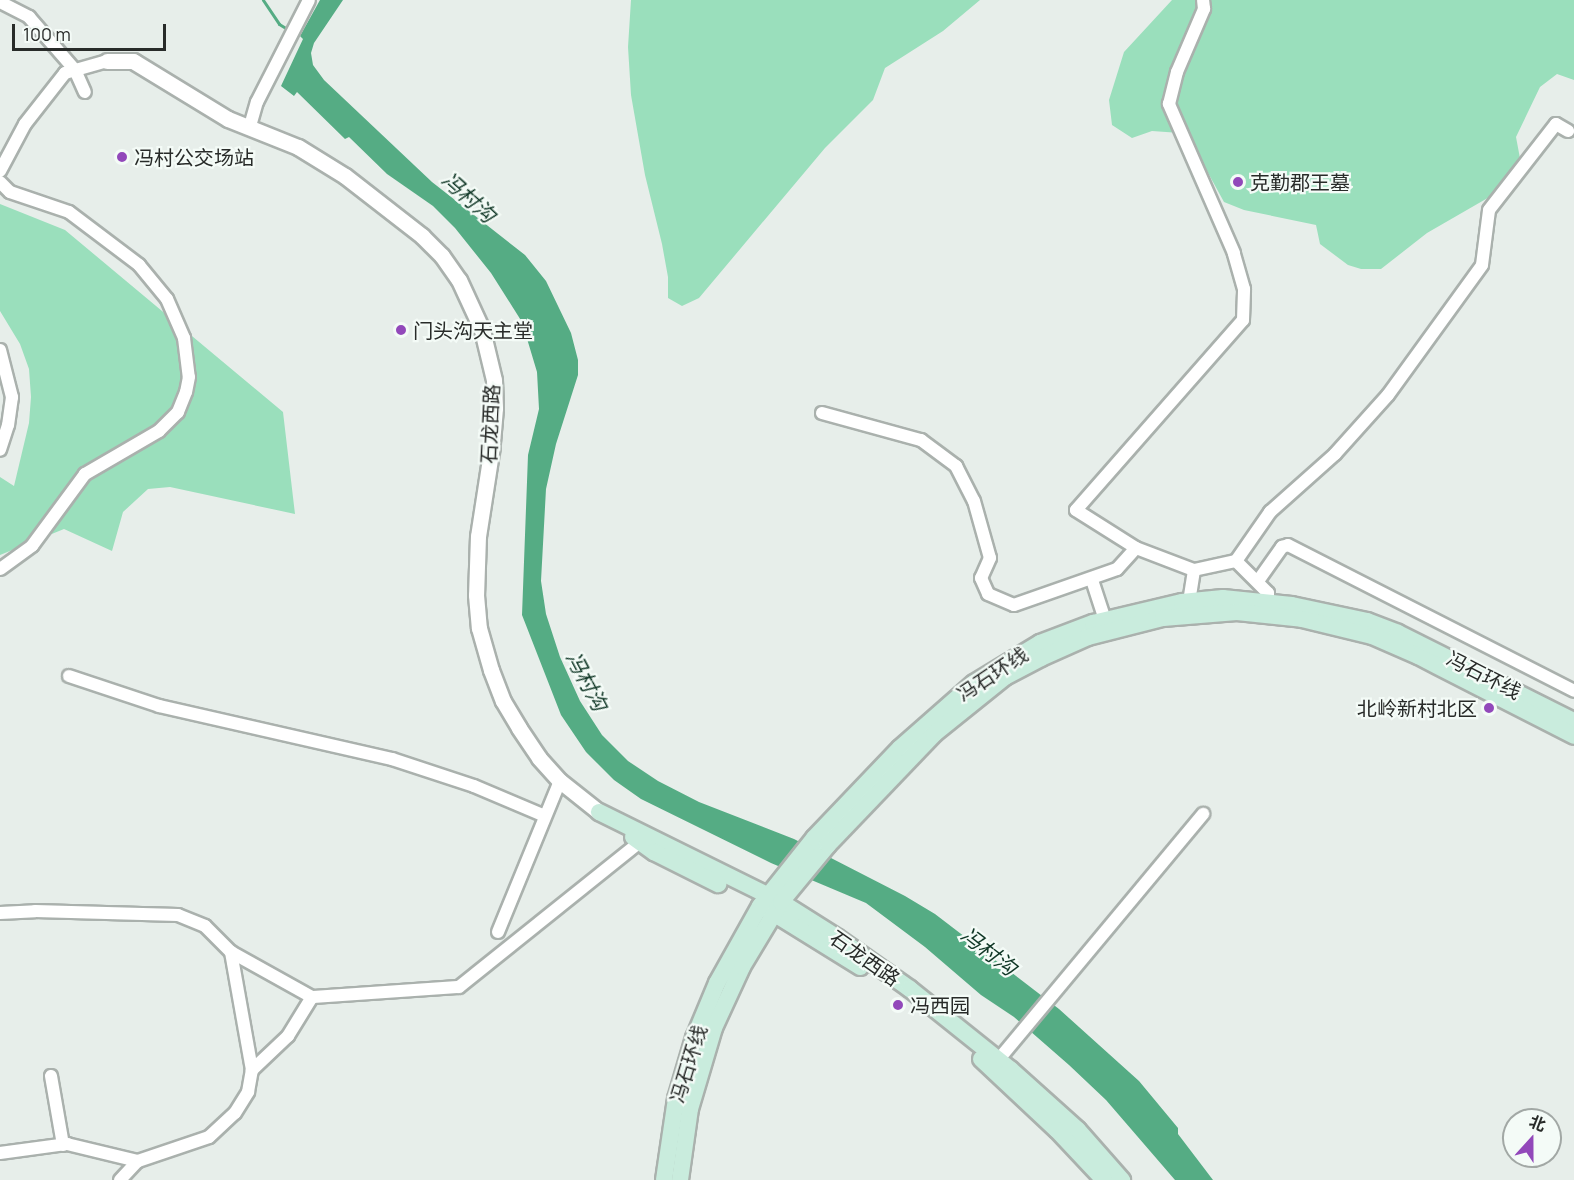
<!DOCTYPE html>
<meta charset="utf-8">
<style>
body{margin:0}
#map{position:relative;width:1574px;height:1180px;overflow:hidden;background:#e7eeea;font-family:Manrope,"Noto Sans SC",sans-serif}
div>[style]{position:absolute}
.green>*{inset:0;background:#9adfbc}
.water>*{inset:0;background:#55ac84}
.stream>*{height:3px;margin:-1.5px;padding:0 1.5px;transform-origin:1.5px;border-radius:1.5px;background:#55ac84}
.roads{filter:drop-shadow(2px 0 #aab1ad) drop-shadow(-2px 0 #aab1ad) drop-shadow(0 2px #aab1ad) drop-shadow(0 -2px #aab1ad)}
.minor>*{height:12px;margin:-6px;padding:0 6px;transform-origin:6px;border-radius:6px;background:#fff}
.tertiary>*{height:15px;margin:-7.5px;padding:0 7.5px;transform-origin:7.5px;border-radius:7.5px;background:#fff}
.secondary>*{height:16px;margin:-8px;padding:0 8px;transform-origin:8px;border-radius:8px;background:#c9ecdd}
.dots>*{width:16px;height:16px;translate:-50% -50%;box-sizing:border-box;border:3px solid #f4fbf7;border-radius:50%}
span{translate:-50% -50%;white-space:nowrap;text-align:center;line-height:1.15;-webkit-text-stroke:4.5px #f4fbf7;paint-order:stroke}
.poi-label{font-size:20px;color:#282b29}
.left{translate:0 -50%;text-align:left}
.right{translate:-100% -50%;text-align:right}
.street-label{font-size:20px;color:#282b29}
.water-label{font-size:21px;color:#103726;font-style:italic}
.north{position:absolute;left:1502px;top:1108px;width:60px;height:60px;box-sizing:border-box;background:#f4fbf7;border:2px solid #a2a8a5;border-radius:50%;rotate:21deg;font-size:16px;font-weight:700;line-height:24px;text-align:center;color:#282b29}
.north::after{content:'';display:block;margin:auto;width:21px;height:27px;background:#9248ba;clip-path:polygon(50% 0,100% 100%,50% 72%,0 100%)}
.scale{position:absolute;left:12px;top:24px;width:154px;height:27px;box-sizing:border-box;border:3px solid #282b29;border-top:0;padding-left:8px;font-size:18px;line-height:21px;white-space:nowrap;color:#282b29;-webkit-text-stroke:4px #f4fbf7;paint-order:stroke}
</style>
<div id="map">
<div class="green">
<div style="clip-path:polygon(631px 0,980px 0,943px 31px,885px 68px,873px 100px,825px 148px,699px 298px,682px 306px,668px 298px,668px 277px,662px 244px,645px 175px,631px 95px,628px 47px)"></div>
<div style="clip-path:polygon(1172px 0,1574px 0,1574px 80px,1557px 74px,1540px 87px,1516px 137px,1522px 169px,1505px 188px,1427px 233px,1381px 269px,1361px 269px,1348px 265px,1320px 244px,1316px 225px,1244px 210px,1224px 202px,1201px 160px,1180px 133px,1152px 131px,1132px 138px,1112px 125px,1109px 100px,1124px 52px)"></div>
<div style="clip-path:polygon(0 204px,65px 230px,283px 412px,295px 514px,170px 487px,148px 489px,123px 512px,112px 551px,64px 529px,0 555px,0 477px,14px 486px,29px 423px,31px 397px,29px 369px,20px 344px,0 311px)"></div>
</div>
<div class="water">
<div style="clip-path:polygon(320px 0,343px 0,314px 43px,311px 53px,313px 65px,324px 80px,432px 182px,525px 255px,546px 281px,571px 333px,578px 360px,578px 375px,556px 444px,546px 489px,541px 581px,546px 614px,560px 657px,580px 701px,602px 735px,628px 761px,658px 781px,699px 802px,794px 839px,905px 896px,935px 914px,1059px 1009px,1139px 1081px,1178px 1128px,1178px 1134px,1213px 1180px,1175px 1180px,1106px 1100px,1069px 1065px,1014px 1017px,981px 995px,925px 947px,866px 903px,771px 863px,641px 799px,614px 780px,586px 752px,561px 715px,522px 615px,528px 455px,539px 409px,537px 372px,522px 322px,491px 273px,455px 228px,433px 206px,387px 174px,349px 137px,345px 139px,297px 92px,294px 96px,281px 86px,303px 39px,300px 36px)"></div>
</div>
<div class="stream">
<div style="left:263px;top:0;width:29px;rotate:56deg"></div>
<div style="left:279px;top:24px;width:12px;rotate:31deg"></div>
</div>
<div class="roads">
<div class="minor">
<div style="left:0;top:2px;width:33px;rotate:27deg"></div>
<div style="left:29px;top:17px;width:70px;rotate:49deg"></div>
<div style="left:75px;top:70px;width:24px;rotate:66deg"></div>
<div style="left:250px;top:126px;width:25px;rotate:-74deg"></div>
<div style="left:257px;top:102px;width:114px;rotate:-63deg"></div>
<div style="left:0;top:171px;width:53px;rotate:-62deg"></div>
<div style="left:25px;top:124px;width:65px;rotate:-51.9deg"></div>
<div style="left:65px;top:73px;width:44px;rotate:-15.9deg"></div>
<div style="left:0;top:182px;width:14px;rotate:45deg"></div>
<div style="left:10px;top:192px;width:62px;rotate:18.7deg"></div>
<div style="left:69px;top:212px;width:88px;rotate:37.1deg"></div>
<div style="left:139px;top:265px;width:44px;rotate:50.5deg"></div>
<div style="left:167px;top:299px;width:43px;rotate:66.4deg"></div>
<div style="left:184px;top:338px;width:39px;rotate:83deg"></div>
<div style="left:189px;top:377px;width:15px;rotate:101deg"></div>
<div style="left:186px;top:392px;width:22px;rotate:112deg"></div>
<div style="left:178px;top:412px;width:27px;rotate:135deg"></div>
<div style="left:159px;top:431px;width:86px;rotate:149.8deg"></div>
<div style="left:85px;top:474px;width:89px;rotate:126.4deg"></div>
<div style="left:32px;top:546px;width:39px;rotate:144deg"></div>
<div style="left:0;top:350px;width:49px;rotate:75.7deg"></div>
<div style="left:12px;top:397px;width:28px;rotate:98deg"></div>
<div style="left:8px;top:425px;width:26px;rotate:108deg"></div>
<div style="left:822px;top:413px;width:103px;rotate:15.3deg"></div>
<div style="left:921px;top:440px;width:44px;rotate:36.6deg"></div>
<div style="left:956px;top:466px;width:39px;rotate:63deg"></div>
<div style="left:974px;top:501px;width:59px;rotate:74.3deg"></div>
<div style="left:990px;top:558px;width:22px;rotate:114deg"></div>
<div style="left:981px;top:578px;width:17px;rotate:66deg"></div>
<div style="left:988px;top:594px;width:28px;rotate:23deg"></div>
<div style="left:1014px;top:605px;width:109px;rotate:-19.3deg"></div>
<div style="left:1117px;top:569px;width:28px;rotate:-48deg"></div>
<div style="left:1136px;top:548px;width:62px;rotate:20.8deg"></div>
<div style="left:1194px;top:570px;width:43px;rotate:-12.1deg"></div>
<div style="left:1136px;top:548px;width:71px;rotate:-147.7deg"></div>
<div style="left:1076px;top:510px;width:253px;rotate:-48.7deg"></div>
<div style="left:1243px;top:320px;width:31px;rotate:-88deg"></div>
<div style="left:1244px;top:289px;width:37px;rotate:-106deg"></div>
<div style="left:1234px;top:253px;width:163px;rotate:-113.6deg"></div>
<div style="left:1169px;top:104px;width:33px;rotate:-76deg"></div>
<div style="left:1177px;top:72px;width:69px;rotate:-66.8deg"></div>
<div style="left:1204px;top:9px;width:9px;rotate:-96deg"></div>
<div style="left:1092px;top:580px;width:42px;rotate:72deg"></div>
<div style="left:1258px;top:581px;width:42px;rotate:-54.8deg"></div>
<div style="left:1282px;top:547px;width:6px;rotate:-18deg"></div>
<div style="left:1288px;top:545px;width:321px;rotate:27deg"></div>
<div style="left:1189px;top:602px;width:32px;rotate:-81deg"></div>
<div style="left:1268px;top:609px;width:16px;rotate:-90deg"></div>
<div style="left:1268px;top:593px;width:45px;rotate:-135deg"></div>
<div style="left:1236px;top:561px;width:60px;rotate:-55.2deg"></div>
<div style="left:1270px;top:512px;width:87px;rotate:-41.7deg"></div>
<div style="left:1335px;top:454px;width:79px;rotate:-48.1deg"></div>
<div style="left:1388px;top:395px;width:160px;rotate:-54.1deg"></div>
<div style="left:1482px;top:265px;width:55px;rotate:-82.7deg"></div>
<div style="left:1489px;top:210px;width:109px;rotate:-52.1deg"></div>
<div style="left:1556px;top:124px;width:14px;rotate:30deg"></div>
<div style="left:69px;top:676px;width:95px;rotate:18.4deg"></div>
<div style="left:159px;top:706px;width:239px;rotate:12.8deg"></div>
<div style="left:392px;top:759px;width:86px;rotate:18.2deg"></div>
<div style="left:474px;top:786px;width:77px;rotate:22.9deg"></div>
<div style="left:0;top:913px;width:35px;rotate:-3deg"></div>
<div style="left:35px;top:911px;width:143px;rotate:1.6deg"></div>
<div style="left:178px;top:915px;width:29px;rotate:22deg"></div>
<div style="left:205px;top:926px;width:37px;rotate:45deg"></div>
<div style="left:231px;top:952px;width:93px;rotate:29.1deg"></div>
<div style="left:312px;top:997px;width:46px;rotate:121.6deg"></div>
<div style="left:288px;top:1036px;width:50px;rotate:136.6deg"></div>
<div style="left:498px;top:932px;width:163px;rotate:-67.7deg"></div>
<div style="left:312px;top:997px;width:147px;rotate:-3.9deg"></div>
<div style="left:459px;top:987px;width:232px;rotate:-38.7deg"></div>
<div style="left:994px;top:1065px;width:327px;rotate:-50.2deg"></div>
<div style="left:51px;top:1076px;width:70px;rotate:80.1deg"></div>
<div style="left:0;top:1153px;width:68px;rotate:-7.7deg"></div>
<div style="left:67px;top:1144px;width:73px;rotate:13.5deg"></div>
<div style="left:120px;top:1180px;width:26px;rotate:-47deg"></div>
<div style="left:138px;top:1161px;width:75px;rotate:-18.7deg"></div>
<div style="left:209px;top:1137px;width:35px;rotate:-43deg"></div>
<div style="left:235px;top:1113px;width:25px;rotate:-58deg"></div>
<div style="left:248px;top:1092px;width:22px;rotate:-80deg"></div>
<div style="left:252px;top:1070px;width:120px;rotate:-100.1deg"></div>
</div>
<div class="tertiary">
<div style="left:107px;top:61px;width:26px"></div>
<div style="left:133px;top:61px;width:111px;rotate:31.4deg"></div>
<div style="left:228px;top:119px;width:75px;rotate:21.8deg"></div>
<div style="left:298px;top:147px;width:55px;rotate:31.7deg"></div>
<div style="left:345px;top:176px;width:98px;rotate:37.9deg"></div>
<div style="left:422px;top:236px;width:28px;rotate:45deg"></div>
<div style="left:442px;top:256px;width:29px;rotate:55deg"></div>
<div style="left:459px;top:280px;width:55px;rotate:65.3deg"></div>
<div style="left:482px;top:330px;width:51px;rotate:76.5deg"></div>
<div style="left:494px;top:380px;width:28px;rotate:88deg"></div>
<div style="left:495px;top:408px;width:38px;rotate:95deg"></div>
<div style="left:492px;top:446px;width:91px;rotate:98.8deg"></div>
<div style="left:478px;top:536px;width:59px;rotate:91.9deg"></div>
<div style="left:476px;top:595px;width:33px;rotate:85deg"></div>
<div style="left:479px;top:628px;width:44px;rotate:74.1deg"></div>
<div style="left:491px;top:670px;width:33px;rotate:69deg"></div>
<div style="left:503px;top:701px;width:31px;rotate:59deg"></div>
<div style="left:519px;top:728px;width:36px;rotate:56deg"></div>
<div style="left:539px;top:758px;width:31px;rotate:48deg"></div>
<div style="left:560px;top:781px;width:50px;rotate:38.5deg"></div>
</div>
<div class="secondary">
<div style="left:599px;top:812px;width:203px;rotate:26.3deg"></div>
<div style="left:781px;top:902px;width:67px;rotate:32.3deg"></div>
<div style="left:838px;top:938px;width:88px;rotate:35.3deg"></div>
<div style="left:910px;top:989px;width:128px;rotate:38.7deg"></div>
<div style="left:1010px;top:1069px;width:91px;rotate:41.9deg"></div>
<div style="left:1078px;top:1130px;width:67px;rotate:48.7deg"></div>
<div style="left:633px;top:837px;width:26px;rotate:36deg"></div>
<div style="left:654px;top:852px;width:72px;rotate:26.6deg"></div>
<div style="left:765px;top:908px;width:112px;rotate:31.8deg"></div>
<div style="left:981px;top:1059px;width:104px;rotate:43.1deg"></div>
<div style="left:1057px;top:1130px;width:69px;rotate:46.8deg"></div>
<div style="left:664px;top:1180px;width:82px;rotate:-81.6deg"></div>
<div style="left:676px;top:1099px;width:64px;rotate:-73.6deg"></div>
<div style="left:694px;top:1038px;width:60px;rotate:-67.3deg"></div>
<div style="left:717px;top:983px;width:88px;rotate:-60.8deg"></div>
<div style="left:760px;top:906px;width:87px;rotate:-51.5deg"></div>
<div style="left:814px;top:838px;width:124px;rotate:-46.3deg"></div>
<div style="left:900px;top:748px;width:98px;rotate:-41.3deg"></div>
<div style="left:974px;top:683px;width:77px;rotate:-31.2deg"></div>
<div style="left:1040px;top:643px;width:57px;rotate:-20.7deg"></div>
<div style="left:1093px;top:623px;width:91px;rotate:-13.3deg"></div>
<div style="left:1182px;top:602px;width:41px;rotate:-5.6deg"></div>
<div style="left:1223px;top:598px;width:69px;rotate:5.8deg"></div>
<div style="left:1292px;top:605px;width:77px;rotate:12deg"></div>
<div style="left:1367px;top:621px;width:33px;rotate:21deg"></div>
<div style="left:1398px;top:633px;width:197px;rotate:26.6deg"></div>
<div style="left:680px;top:1180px;width:72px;rotate:-82deg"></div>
<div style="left:690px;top:1109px;width:84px;rotate:-73.5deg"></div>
<div style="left:714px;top:1028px;width:67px;rotate:-65.3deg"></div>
<div style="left:742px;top:967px;width:76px;rotate:-59deg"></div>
<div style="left:781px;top:902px;width:74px;rotate:-50.5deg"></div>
<div style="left:828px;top:845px;width:153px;rotate:-46.3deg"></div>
<div style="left:934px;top:734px;width:91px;rotate:-38.8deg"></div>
<div style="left:1005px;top:677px;width:41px;rotate:-27.8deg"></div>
<div style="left:1041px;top:658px;width:51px;rotate:-24.1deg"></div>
<div style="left:1088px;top:637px;width:77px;rotate:-14.2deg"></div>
<div style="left:1163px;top:618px;width:74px;rotate:-4.6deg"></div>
<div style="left:1237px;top:612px;width:65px;rotate:6.1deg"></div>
<div style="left:1302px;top:619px;width:72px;rotate:13.7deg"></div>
<div style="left:1372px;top:636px;width:50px;rotate:23.5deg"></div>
<div style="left:1418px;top:656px;width:175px;rotate:27.1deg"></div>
</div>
</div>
<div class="dots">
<div style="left:122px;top:157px;background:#9248ba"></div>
<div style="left:1238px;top:182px;background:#9248ba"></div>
<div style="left:401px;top:330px;background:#9248ba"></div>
<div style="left:1489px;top:708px;background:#9248ba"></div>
<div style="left:898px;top:1005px;background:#9248ba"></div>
</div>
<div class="poi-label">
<span class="left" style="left:134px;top:157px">冯村公交场站</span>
<span class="left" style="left:1250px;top:182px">克勤郡王墓</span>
<span class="left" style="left:413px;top:330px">门头沟天主堂</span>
<span class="right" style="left:1477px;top:708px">北岭新村北区</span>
<span class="left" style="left:910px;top:1005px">冯西园</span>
</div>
<div class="street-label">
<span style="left:490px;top:424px;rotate:-87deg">石龙西路</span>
<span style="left:992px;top:674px;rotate:-34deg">冯石环线</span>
<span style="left:1484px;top:675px;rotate:27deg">冯石环线</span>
<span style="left:865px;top:958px;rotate:35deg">石龙西路</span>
<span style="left:688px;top:1064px;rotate:-73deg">冯石环线</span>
</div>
<div class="water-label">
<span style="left:469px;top:197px;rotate:42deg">冯村沟</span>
<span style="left:587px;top:681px;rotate:62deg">冯村沟</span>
<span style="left:989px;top:951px;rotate:38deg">冯村沟</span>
</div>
<div class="north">北</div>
<div class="scale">100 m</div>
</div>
